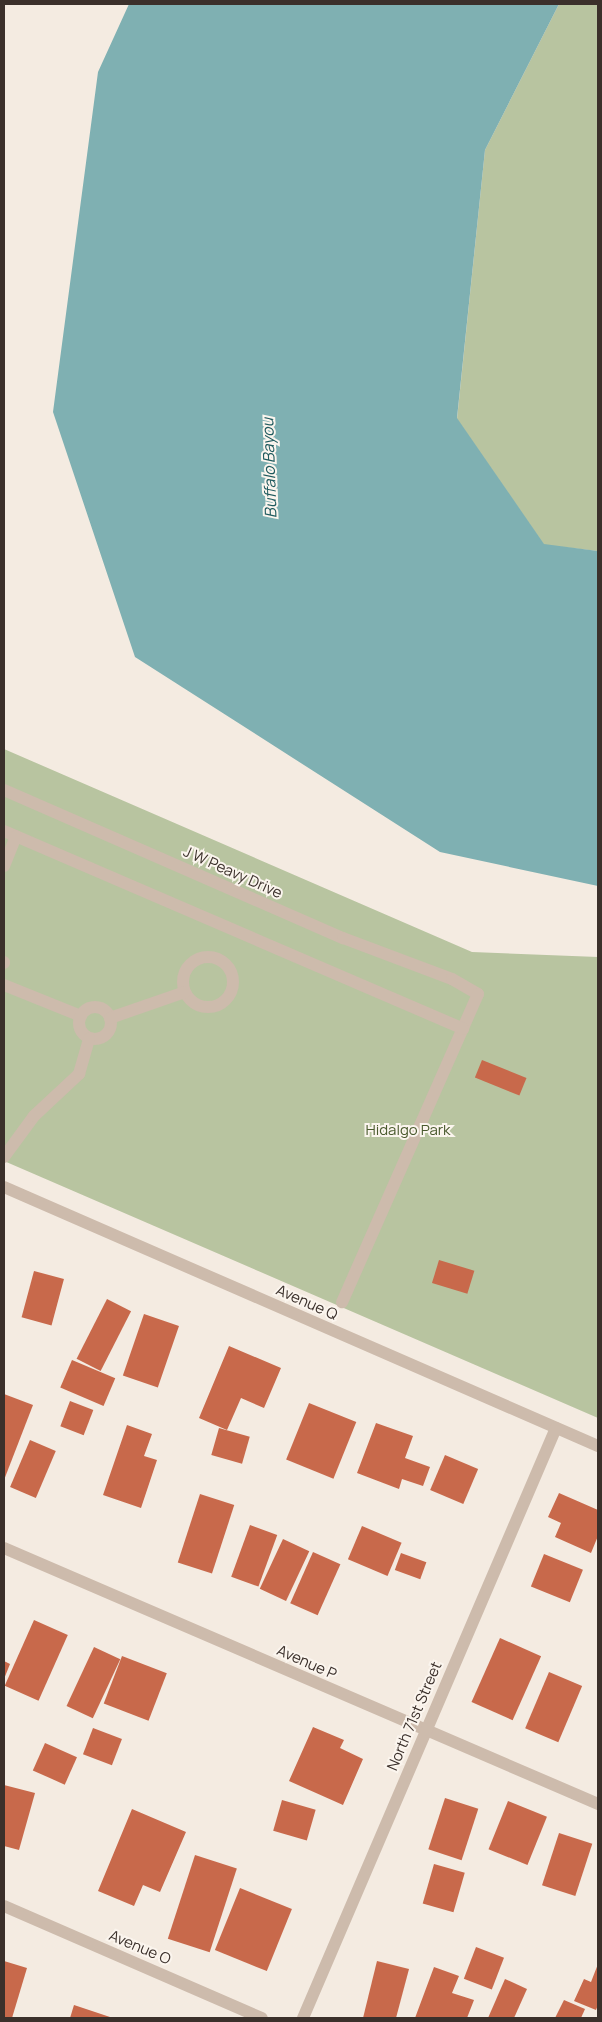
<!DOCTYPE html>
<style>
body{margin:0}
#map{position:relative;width:602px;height:2022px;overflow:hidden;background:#f4ebe1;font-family:Manrope,sans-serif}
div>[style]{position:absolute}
.green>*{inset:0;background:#b8c4a0}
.water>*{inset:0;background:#7fb0b2}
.building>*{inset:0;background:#c8694b;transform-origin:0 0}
.minor>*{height:12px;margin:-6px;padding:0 6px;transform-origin:6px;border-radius:6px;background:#cdbbac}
.minor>.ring{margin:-6px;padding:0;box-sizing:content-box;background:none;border:12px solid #cdbbac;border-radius:50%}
span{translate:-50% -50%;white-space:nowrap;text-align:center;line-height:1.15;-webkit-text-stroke:4px #fbf5ee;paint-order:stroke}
.street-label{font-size:15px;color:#3b302b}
.park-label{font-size:15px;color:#4a5a2e}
.water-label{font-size:16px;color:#1f5a5e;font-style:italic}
.frame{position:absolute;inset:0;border:5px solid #3b302b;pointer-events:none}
</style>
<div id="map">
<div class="green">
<div style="clip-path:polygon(559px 4px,598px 4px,598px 551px,544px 545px,457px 419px,485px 150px)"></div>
<div style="clip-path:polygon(4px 749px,472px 952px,598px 957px,598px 1418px,4px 1161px)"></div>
</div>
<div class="water">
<div style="clip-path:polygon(129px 4px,559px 4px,485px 150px,457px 418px,544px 544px,598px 551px,598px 886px,440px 852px,135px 657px,53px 412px,98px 72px)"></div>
</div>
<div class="building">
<div style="left:482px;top:1060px;width:48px;height:19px;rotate:22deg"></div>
<div style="left:439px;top:1260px;width:37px;height:24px;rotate:17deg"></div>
<div style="left:34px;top:1271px;width:31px;height:48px;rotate:15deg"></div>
<div style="left:107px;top:1299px;width:27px;height:67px;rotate:27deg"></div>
<div style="left:144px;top:1314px;width:37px;height:65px;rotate:19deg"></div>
<div style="clip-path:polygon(229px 1346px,281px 1368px,264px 1408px,241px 1398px,227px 1430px,199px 1418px)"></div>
<div style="left:72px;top:1360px;width:47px;height:30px;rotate:23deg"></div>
<div style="clip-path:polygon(4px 1394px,33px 1405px,4px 1480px)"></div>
<div style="left:70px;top:1401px;width:25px;height:27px;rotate:21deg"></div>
<div style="left:309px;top:1403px;width:51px;height:61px;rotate:22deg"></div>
<div style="clip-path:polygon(376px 1423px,413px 1436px,405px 1458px,430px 1467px,423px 1486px,402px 1479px,399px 1489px,357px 1473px)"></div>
<div style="clip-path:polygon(127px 1425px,152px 1434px,144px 1456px,157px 1460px,141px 1508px,103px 1495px)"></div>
<div style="left:219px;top:1428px;width:32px;height:28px;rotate:16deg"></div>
<div style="left:30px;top:1440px;width:28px;height:51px;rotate:23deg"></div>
<div style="left:445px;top:1455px;width:36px;height:38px;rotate:23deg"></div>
<div style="clip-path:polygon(559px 1493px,598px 1510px,598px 1536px,591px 1553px,555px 1537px,561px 1523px,548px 1517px)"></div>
<div style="left:200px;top:1494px;width:36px;height:72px;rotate:18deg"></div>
<div style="left:250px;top:1525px;width:29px;height:55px;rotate:20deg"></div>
<div style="left:362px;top:1526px;width:43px;height:36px;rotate:23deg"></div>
<div style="left:283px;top:1539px;width:29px;height:55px;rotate:25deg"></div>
<div style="left:313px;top:1552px;width:30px;height:56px;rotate:24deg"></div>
<div style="left:401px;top:1553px;width:27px;height:18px;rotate:20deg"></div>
<div style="left:544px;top:1554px;width:42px;height:35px;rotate:22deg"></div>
<div style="left:34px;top:1620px;width:37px;height:72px;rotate:24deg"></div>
<div style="left:500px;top:1638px;width:45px;height:70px;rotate:24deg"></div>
<div style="left:94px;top:1647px;width:29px;height:65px;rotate:25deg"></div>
<div style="left:122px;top:1656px;width:48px;height:51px;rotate:21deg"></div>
<div style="clip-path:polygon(4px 1661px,10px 1664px,4px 1679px)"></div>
<div style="left:549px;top:1672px;width:36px;height:61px;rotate:23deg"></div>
<div style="clip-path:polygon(313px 1727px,344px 1740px,340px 1748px,363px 1759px,343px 1805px,289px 1781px)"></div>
<div style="left:93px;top:1728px;width:31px;height:28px;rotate:21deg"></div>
<div style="left:45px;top:1743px;width:35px;height:30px;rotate:24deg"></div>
<div style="clip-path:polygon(4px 1785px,35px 1793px,19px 1850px,4px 1846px)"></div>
<div style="left:445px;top:1798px;width:35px;height:54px;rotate:18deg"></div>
<div style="left:282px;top:1800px;width:35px;height:32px;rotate:16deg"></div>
<div style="left:508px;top:1801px;width:42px;height:52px;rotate:22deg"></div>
<div style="clip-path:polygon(132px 1809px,186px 1832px,160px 1892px,143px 1885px,134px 1906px,98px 1891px)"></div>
<div style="left:559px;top:1833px;width:35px;height:55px;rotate:18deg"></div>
<div style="left:195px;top:1855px;width:44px;height:88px;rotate:18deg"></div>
<div style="left:434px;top:1864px;width:32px;height:41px;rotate:16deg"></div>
<div style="left:240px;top:1888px;width:56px;height:67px;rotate:22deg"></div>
<div style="left:476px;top:1947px;width:30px;height:34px;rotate:21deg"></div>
<div style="clip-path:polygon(4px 1961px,27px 1968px,12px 2018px,4px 2018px)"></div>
<div style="clip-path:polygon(377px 1961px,409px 1969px,396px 2018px,363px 2018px)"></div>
<div style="clip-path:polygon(598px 1964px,598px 2005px,596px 2010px,574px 2001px,584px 1979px,591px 1982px)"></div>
<div style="clip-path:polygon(434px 1967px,459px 1976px,452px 1993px,474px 2000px,467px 2018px,415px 2018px)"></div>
<div style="clip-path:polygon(505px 1979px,527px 1989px,514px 2018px,488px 2018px)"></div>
<div style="clip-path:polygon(564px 2000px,585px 2009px,581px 2018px,555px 2018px)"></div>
<div style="clip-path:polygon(74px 2005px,110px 2017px,109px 2018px,70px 2018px)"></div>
</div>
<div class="minor">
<div style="left:4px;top:790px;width:370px;rotate:23.6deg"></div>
<div style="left:343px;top:938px;width:116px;rotate:20.6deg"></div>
<div style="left:452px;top:979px;width:30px;rotate:30deg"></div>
<div style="left:478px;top:994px;width:337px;rotate:113.8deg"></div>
<div style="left:4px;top:831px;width:500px;rotate:23.3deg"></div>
<div style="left:4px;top:866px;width:32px;rotate:-68deg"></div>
<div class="ring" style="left:183px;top:957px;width:38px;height:38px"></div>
<div style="left:4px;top:962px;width:1px;rotate:90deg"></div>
<div style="left:4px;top:985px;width:83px;rotate:21.9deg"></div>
<div class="ring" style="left:79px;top:1007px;width:20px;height:20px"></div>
<div style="left:110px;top:1018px;width:79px;rotate:-19.1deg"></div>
<div style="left:4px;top:1157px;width:51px;rotate:-53.8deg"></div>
<div style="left:34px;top:1116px;width:62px;rotate:-43deg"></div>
<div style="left:79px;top:1074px;width:37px;rotate:-74deg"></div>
<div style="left:4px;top:1187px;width:648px;rotate:23.56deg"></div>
<div style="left:4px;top:1548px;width:647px;rotate:23.31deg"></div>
<div style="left:4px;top:1906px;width:281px;rotate:23.5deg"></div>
<div style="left:303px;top:2018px;width:642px;rotate:-66.79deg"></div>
</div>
<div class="street-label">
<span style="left:233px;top:872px;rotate:24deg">J W Peavy Drive</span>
<span style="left:307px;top:1302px;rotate:24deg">Avenue Q</span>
<span style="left:307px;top:1662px;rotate:24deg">Avenue P</span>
<span style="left:414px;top:1716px;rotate:-67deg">North 71st Street</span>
<span style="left:140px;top:1947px;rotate:23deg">Avenue O</span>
</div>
<div class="park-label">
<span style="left:408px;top:1130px">Hidalgo Park</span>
</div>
<div class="water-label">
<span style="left:269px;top:468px;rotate:-92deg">Buffalo Bayou</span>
</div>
<div class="frame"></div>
</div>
